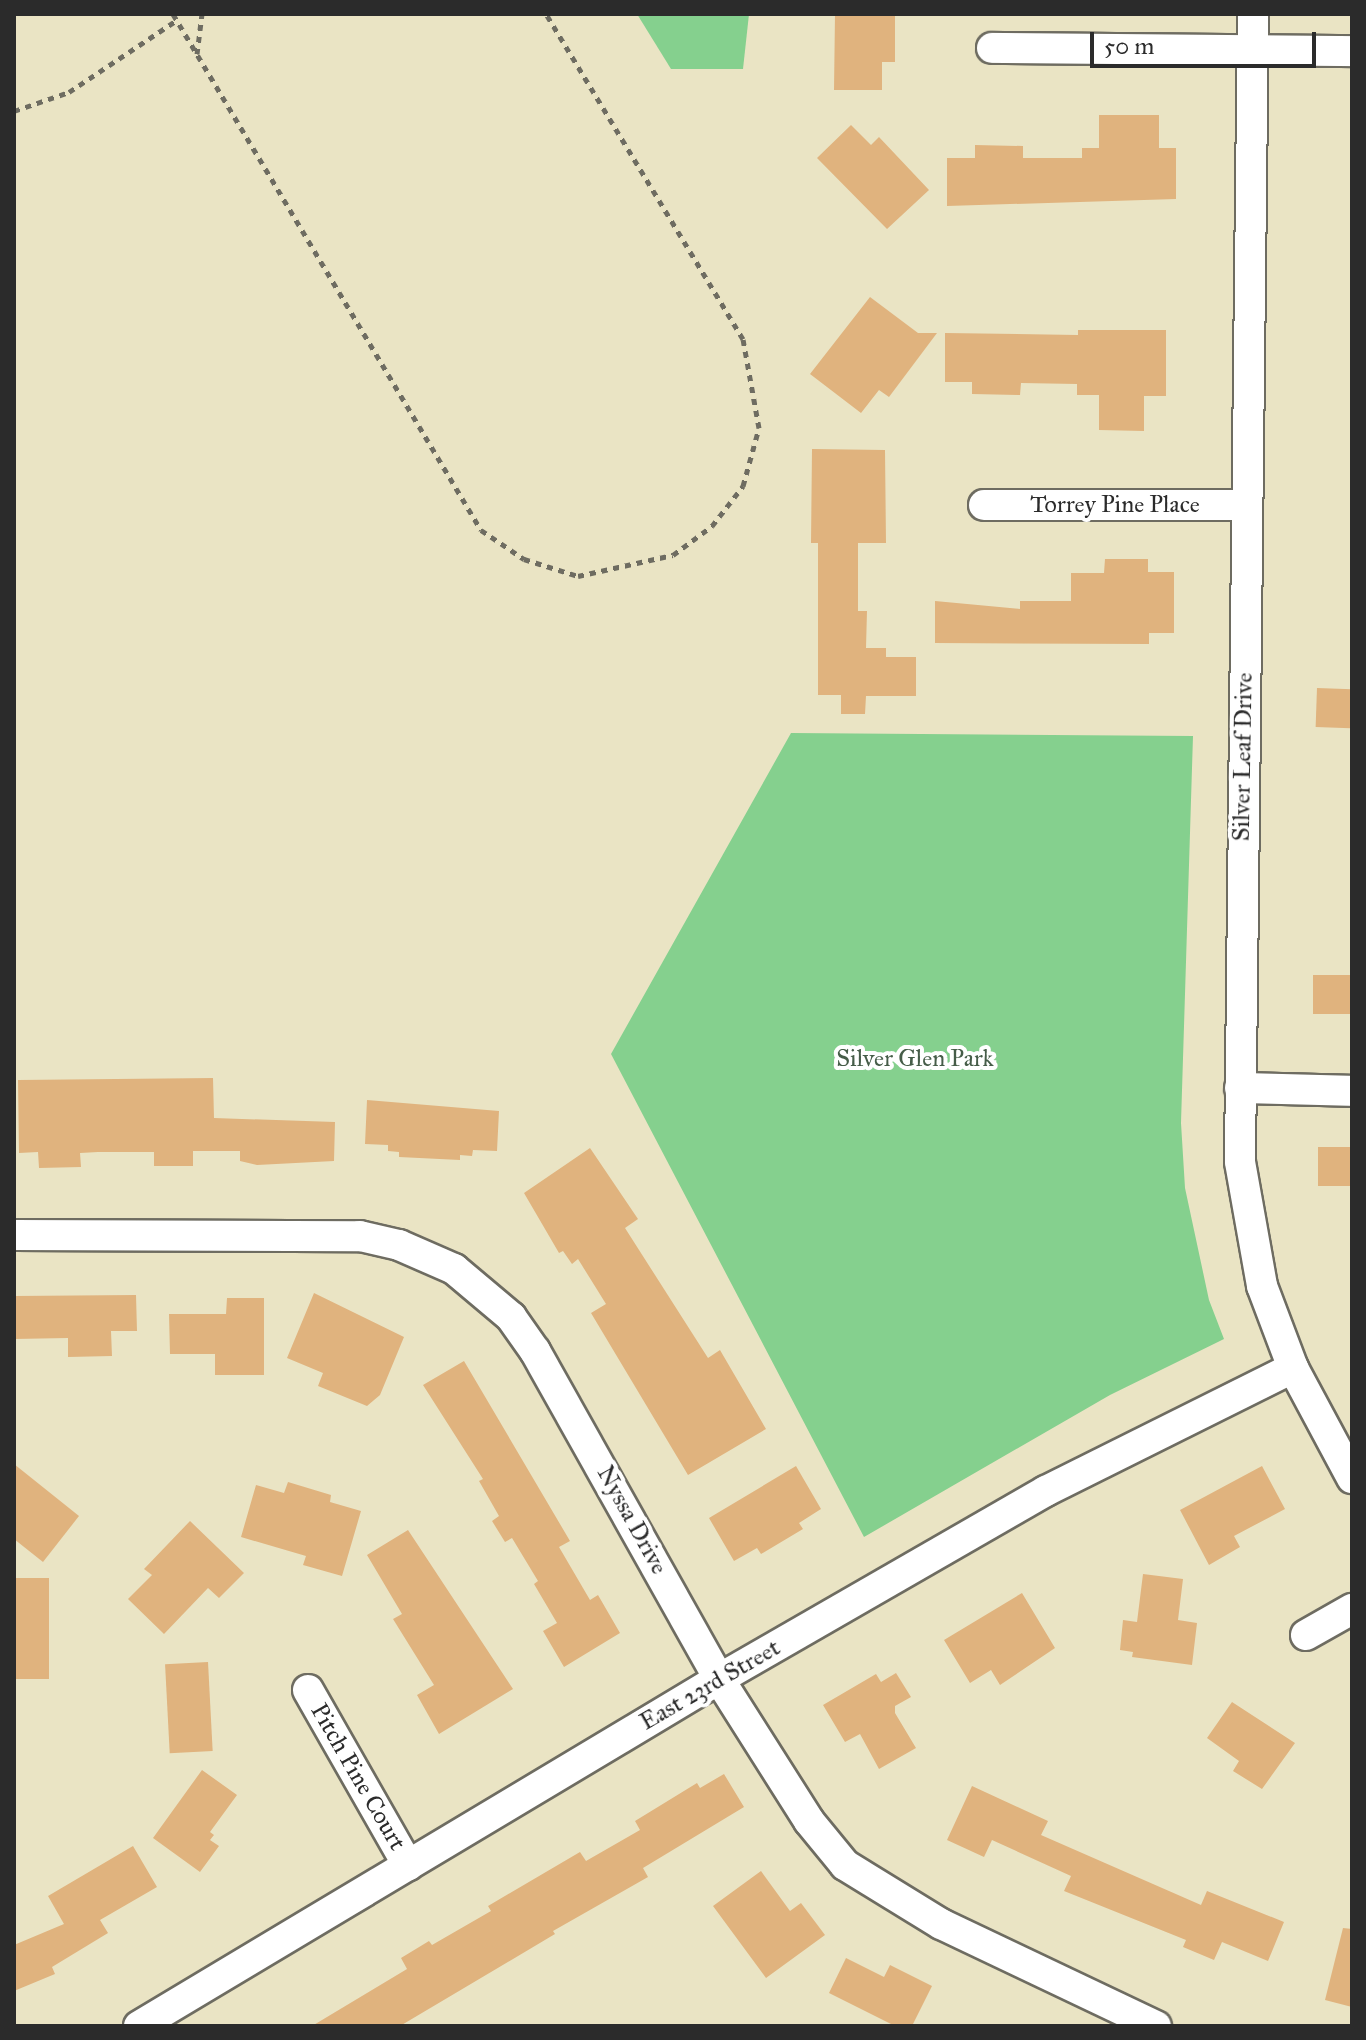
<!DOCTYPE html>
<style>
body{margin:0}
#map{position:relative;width:1366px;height:2040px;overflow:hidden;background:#eae4c4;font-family:"IM FELL Great Primer",serif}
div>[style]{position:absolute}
.green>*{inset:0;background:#85d08e}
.building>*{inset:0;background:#e0b37e;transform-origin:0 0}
.path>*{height:5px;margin-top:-2.5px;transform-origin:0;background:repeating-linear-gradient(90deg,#6e6c61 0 6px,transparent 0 12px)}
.roads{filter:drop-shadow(2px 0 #6e6c61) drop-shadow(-2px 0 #6e6c61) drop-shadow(0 2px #6e6c61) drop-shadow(0 -2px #6e6c61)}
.street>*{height:30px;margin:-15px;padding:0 15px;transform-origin:15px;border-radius:15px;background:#fff}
span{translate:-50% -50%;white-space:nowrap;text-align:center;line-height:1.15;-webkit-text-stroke:8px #fff;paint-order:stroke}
.street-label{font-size:24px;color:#2b2b2b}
.park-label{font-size:24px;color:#465d49}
.frame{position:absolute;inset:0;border:16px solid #2b2b2b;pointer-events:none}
.scale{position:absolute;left:1090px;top:32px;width:226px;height:36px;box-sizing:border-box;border:4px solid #2b2b2b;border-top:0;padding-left:10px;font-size:24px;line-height:28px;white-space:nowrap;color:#2b2b2b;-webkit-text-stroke:6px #fff;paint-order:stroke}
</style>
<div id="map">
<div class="green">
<div style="clip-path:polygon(637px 14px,749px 14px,743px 69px,671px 69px)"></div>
<div style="clip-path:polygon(791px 733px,1193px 736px,1181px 1123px,1185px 1188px,1209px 1300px,1224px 1339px,1110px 1395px,864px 1537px,611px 1054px)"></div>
</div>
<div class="building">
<div style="clip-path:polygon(835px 14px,895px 14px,895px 62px,882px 62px,882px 90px,834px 90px)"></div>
<div style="clip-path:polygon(1099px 115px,1159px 115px,1159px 148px,1176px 148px,1176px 199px,947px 206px,947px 158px,975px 158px,975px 145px,1023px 146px,1023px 158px,1082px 158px,1082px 148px,1099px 148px)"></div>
<div style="clip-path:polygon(851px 125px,871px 145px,879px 137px,929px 190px,887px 229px,817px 158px)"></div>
<div style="clip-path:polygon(870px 297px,918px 333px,937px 333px,889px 397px,879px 390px,861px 413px,810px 374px)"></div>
<div style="clip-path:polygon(1078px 330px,1166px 330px,1166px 396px,1144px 396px,1144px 431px,1099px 430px,1099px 395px,1077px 395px,1077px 384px,1021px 383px,1020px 395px,972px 394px,972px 382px,945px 382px,945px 333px,1078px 335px)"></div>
<div style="clip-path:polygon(812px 449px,885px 450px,886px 543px,858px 543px,858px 611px,867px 611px,866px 648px,886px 648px,886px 657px,916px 657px,916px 696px,866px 696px,865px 714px,841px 714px,841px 695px,818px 695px,818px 543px,811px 543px)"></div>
<div style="clip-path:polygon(1105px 559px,1148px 559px,1148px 572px,1174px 572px,1174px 633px,1149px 633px,1149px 644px,935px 643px,935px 601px,1020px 609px,1020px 601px,1071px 601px,1071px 573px,1104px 573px)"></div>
<div style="left:1317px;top:688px;width:35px;height:39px;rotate:2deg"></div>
<div style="left:1313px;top:975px;width:39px;height:39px"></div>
<div style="clip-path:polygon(213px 1078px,214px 1118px,335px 1122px,334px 1161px,257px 1165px,240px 1161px,240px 1151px,193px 1151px,193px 1166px,154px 1166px,154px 1152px,98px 1152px,80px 1153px,81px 1167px,39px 1168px,38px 1152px,19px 1153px,18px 1080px)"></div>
<div style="clip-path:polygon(367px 1100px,499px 1111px,497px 1151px,473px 1150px,472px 1156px,460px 1155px,460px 1160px,399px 1157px,399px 1152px,388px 1151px,388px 1145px,365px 1144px)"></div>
<div style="left:1318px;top:1147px;width:34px;height:39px"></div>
<div style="clip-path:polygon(590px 1148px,638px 1219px,625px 1228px,708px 1358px,720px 1350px,766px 1429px,688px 1475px,591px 1313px,606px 1304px,578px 1259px,572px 1264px,563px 1251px,559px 1253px,524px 1193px)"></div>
<div style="clip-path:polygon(314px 1293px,404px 1337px,380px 1395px,367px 1406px,318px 1386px,323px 1373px,287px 1358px)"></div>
<div style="clip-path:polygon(136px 1295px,137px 1331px,111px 1331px,112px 1356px,68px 1357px,68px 1338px,14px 1339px,14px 1296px)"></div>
<div style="clip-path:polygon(227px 1298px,264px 1298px,264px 1375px,215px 1375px,215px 1354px,170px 1354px,169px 1314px,226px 1314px)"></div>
<div style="clip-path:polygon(464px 1361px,570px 1541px,559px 1547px,590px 1600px,598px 1595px,620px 1633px,564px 1667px,543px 1631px,557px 1623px,534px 1584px,538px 1581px,512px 1538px,505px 1542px,492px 1521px,499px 1516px,479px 1481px,483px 1479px,423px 1385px)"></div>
<div style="clip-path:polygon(14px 1464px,79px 1516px,43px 1562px,14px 1539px)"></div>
<div style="clip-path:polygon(796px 1466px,821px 1509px,799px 1523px,803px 1529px,761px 1554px,757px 1548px,734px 1561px,709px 1518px)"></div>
<div style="clip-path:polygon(1262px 1466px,1285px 1509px,1234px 1536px,1240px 1547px,1209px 1565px,1180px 1510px)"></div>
<div style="clip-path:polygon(288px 1482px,331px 1495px,330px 1502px,361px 1511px,342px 1576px,303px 1565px,306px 1556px,241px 1537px,256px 1485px,284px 1493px)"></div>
<div style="clip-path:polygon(190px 1521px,244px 1573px,219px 1598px,208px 1588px,164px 1634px,128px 1599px,152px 1575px,144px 1569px)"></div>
<div style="clip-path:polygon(408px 1530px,513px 1689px,439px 1734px,417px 1695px,434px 1685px,393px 1619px,402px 1614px,367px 1555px)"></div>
<div style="clip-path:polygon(1143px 1574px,1183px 1579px,1178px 1620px,1197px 1623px,1192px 1665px,1132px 1657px,1133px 1652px,1120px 1650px,1123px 1620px,1137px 1622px)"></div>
<div style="left:14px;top:1578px;width:35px;height:101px"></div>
<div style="clip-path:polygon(1022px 1593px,1055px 1648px,1000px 1685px,991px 1670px,970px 1683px,944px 1640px)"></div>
<div style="left:208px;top:1662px;width:89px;height:43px;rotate:87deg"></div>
<div style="clip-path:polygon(896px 1673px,911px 1697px,895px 1706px,895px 1713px,916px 1748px,879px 1769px,860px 1734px,845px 1742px,823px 1705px,876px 1674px,881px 1682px)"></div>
<div style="clip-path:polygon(1232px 1702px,1295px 1743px,1262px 1789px,1233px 1771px,1239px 1761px,1207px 1738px)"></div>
<div style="clip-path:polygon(202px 1770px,237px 1795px,210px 1832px,214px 1835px,210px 1840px,219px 1846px,200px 1872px,153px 1838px)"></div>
<div style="clip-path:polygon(724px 1774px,744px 1807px,643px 1868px,648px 1877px,553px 1931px,555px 1934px,400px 2026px,312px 2026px,407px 1969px,401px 1958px,429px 1941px,432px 1945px,491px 1911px,488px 1906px,580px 1852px,586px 1861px,640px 1830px,635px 1821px,697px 1783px,700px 1788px)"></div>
<div style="clip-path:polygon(972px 1786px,1048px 1821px,1041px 1835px,1201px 1905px,1207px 1891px,1284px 1922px,1268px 1961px,1222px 1942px,1214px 1960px,1183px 1947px,1186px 1940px,1064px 1891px,1071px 1876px,992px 1840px,984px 1857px,947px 1840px)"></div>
<div style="clip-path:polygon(133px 1846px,157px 1887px,100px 1920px,108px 1933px,52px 1967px,55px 1974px,14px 1991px,14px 1945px,64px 1924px,48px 1896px)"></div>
<div style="clip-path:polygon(761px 1871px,790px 1911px,801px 1903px,825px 1935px,766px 1978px,713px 1906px)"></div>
<div style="clip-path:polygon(1343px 1928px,1352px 1929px,1352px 2007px,1325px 2000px)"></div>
<div style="clip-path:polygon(846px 1958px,884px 1977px,890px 1965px,932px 1986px,912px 2026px,895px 2026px,829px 1993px)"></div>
</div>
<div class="path">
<div style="left:173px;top:14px;width:601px;rotate:59.17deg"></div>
<div style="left:481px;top:530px;width:52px;rotate:34deg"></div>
<div style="left:524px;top:559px;width:57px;rotate:17.5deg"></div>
<div style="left:578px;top:576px;width:97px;rotate:-12.5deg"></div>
<div style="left:673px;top:555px;width:49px;rotate:-36.6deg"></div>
<div style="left:712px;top:526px;width:51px;rotate:-52.2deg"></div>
<div style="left:743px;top:486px;width:60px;rotate:-74.6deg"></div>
<div style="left:759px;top:428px;width:90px;rotate:-100.2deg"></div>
<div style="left:743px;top:339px;width:380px;rotate:-121.2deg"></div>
<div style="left:197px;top:54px;width:40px;rotate:-82.9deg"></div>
<div style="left:14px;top:111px;width:58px;rotate:-19.1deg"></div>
<div style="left:69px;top:92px;width:130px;rotate:-33.7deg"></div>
</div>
<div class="roads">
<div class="street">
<div style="left:1253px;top:14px;width:1148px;rotate:90.65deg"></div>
<div style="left:1240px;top:1162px;width:126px;rotate:79.9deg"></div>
<div style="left:1262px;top:1286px;width:88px;rotate:69.3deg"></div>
<div style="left:1293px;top:1368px;width:125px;rotate:61.8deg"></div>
<div style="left:992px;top:48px;width:360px;rotate:0.5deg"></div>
<div style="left:984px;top:505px;width:261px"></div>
<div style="left:1240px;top:1088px;width:112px;rotate:1.5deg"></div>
<div style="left:14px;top:1235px;width:346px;rotate:0.2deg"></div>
<div style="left:360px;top:1236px;width:40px;rotate:13deg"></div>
<div style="left:399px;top:1245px;width:60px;rotate:23.6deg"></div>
<div style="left:454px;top:1269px;width:75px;rotate:40.1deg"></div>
<div style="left:511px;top:1317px;width:42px;rotate:54.8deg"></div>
<div style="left:535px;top:1351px;width:376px;rotate:60.7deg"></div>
<div style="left:719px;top:1679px;width:168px;rotate:57.6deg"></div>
<div style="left:809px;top:1821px;width:57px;rotate:50.7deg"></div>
<div style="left:845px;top:1865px;width:113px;rotate:31.6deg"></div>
<div style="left:941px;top:1924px;width:238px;rotate:25.4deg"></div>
<div style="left:1306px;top:1635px;width:53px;rotate:-29.5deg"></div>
<div style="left:308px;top:1690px;width:202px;rotate:60.3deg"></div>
<div style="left:139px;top:2026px;width:676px;rotate:-30.89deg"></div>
<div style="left:719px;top:1679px;width:377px;rotate:-29.9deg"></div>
<div style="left:1046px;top:1491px;width:276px;rotate:-26.5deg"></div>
</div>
</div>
<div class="street-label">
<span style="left:1115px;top:505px">Torrey Pine Place</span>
<span style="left:1243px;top:757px;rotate:-89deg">Silver Leaf Drive</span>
<span style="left:632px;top:1520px;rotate:61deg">Nyssa Drive</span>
<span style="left:710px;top:1685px;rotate:-30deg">East 23rd Street</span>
<span style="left:358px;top:1777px;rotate:60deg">Pitch Pine Court</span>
</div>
<div class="park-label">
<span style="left:915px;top:1059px">Silver Glen Park</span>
</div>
<div class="frame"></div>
<div class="scale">50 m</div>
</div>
